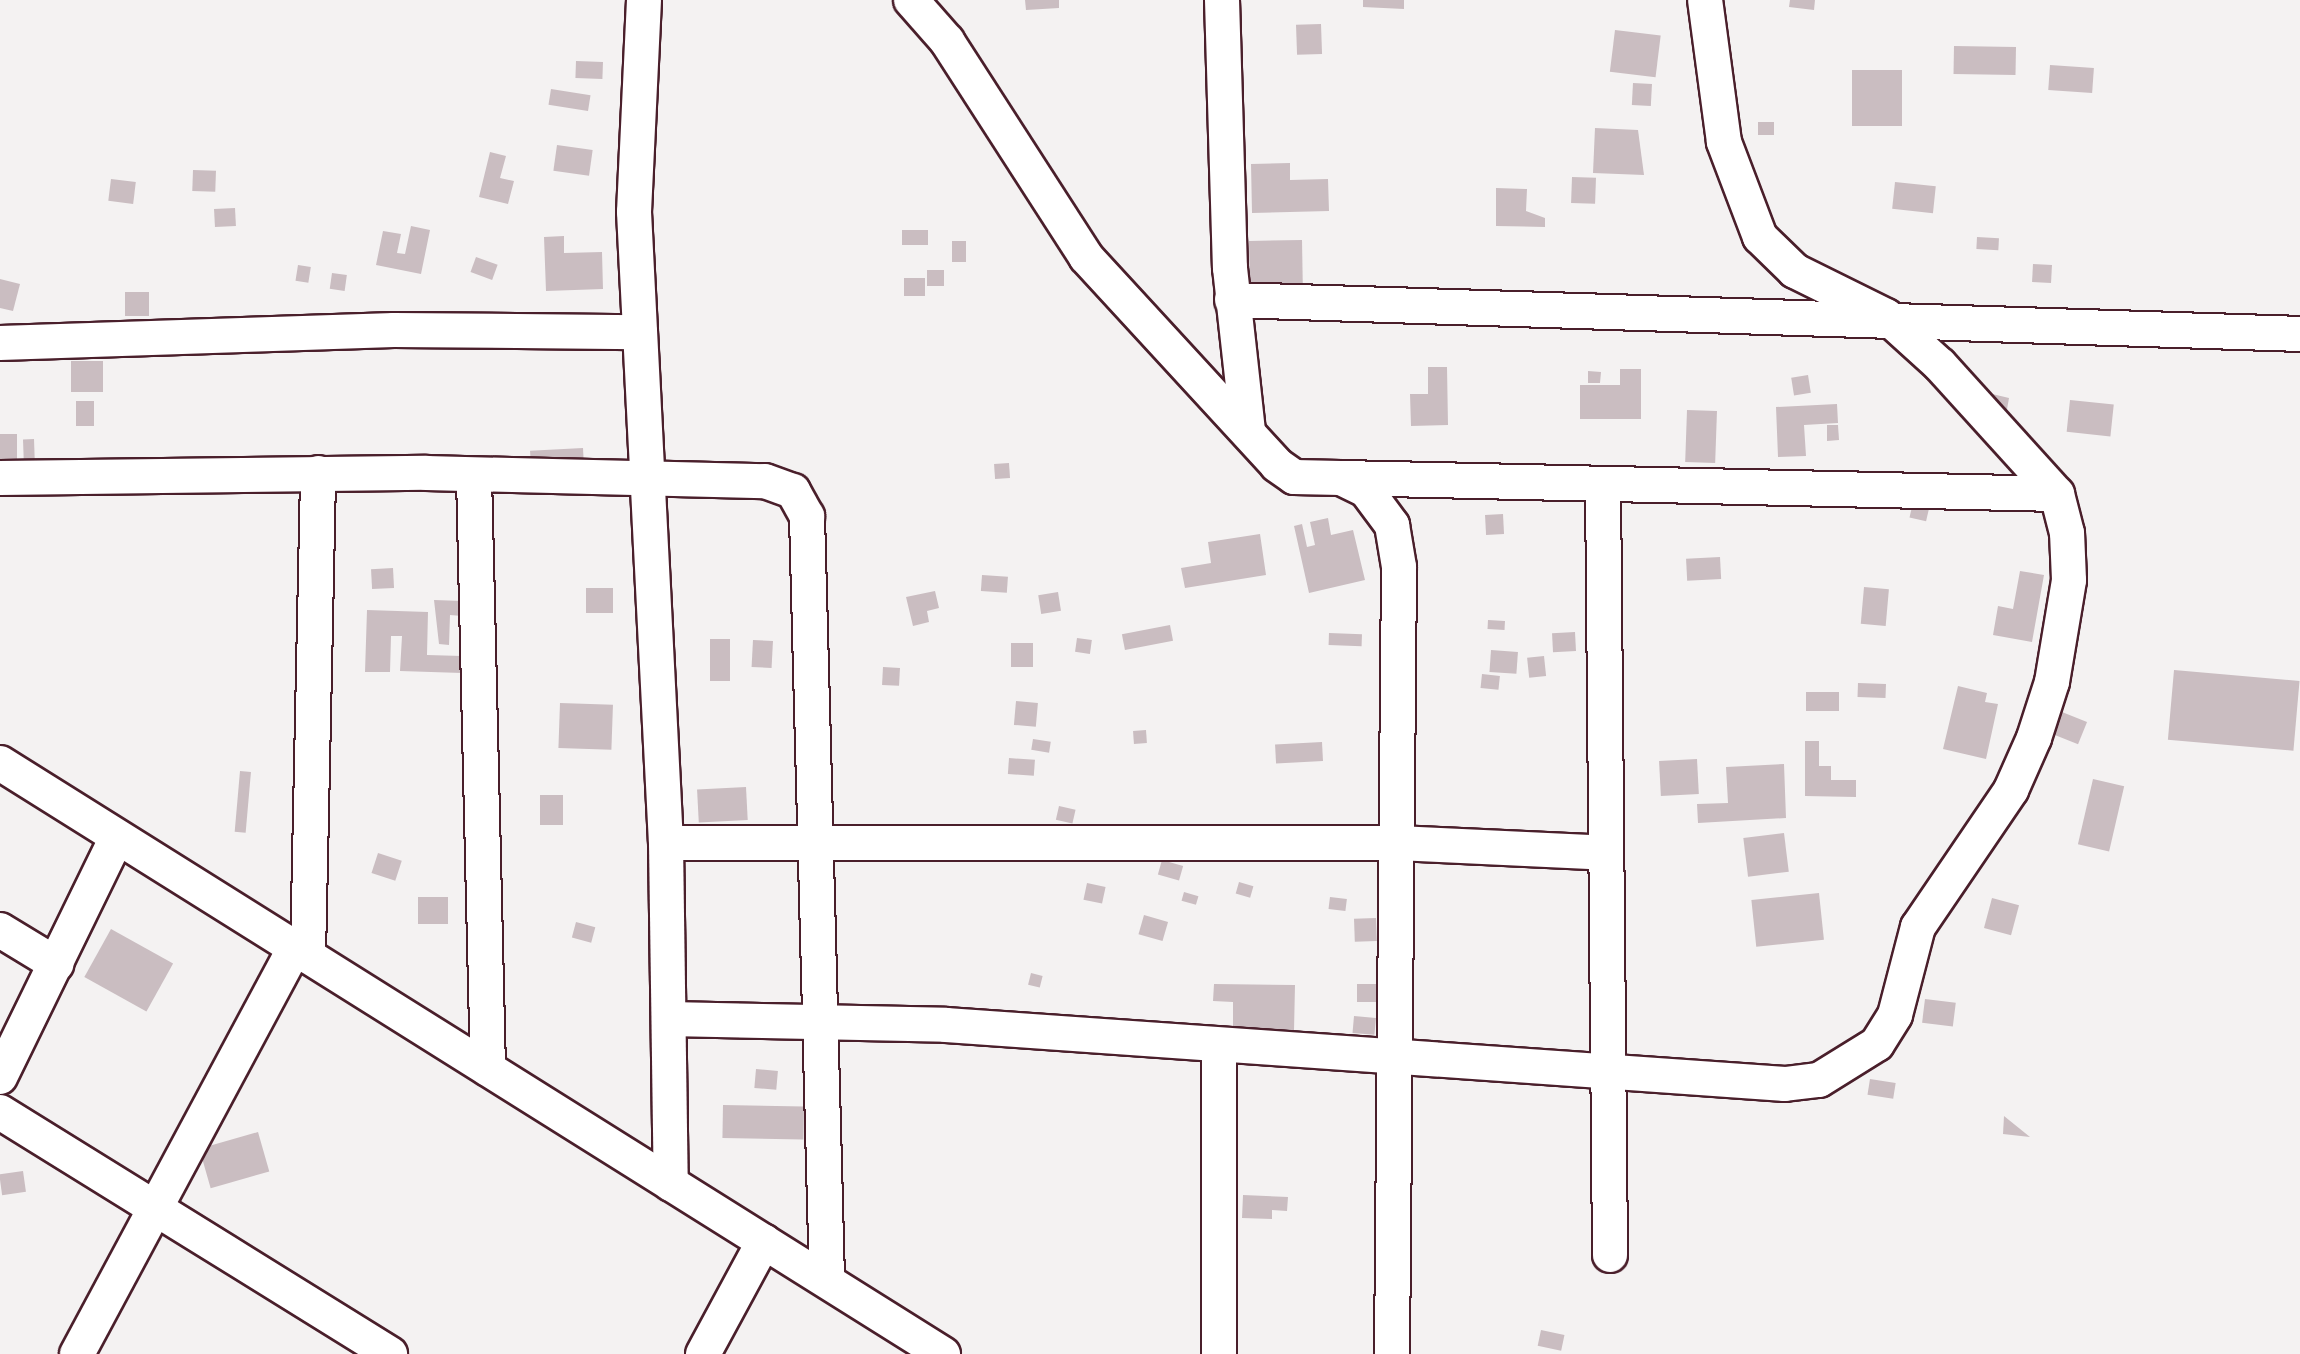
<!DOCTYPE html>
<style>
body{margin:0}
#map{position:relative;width:2300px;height:1354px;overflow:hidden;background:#f4f2f2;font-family:Mynerve,sans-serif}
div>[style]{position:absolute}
.building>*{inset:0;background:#cabdc1;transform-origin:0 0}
.roads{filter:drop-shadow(2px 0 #4a1f2b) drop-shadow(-2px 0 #4a1f2b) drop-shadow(0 2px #4a1f2b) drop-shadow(0 -2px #4a1f2b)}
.minor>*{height:34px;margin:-17px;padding:0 17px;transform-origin:17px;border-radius:17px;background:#fff}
span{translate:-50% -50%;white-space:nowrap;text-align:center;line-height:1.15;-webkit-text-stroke:6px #fff;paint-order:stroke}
</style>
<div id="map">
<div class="building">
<div style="clip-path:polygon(1025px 0,1059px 0,1059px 8px,1026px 10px)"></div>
<div style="clip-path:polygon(1363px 0,1404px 0,1404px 9px,1363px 7px)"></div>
<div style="clip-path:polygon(1790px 0,1815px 0,1814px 10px,1789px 7px)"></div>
<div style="left:1321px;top:24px;width:30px;height:25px;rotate:88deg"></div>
<div style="left:1615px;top:30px;width:46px;height:42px;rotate:7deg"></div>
<div style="left:1954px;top:46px;width:62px;height:28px;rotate:1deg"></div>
<div style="left:576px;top:61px;width:27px;height:17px;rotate:2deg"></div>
<div style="left:2050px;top:65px;width:44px;height:25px;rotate:4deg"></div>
<div style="left:1852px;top:70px;width:50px;height:56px"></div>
<div style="left:1633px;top:83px;width:19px;height:22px;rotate:3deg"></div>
<div style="left:551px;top:89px;width:40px;height:16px;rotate:9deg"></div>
<div style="left:1758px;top:122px;width:16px;height:13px"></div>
<div style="clip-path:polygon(1595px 128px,1638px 130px,1644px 175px,1593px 173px)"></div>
<div style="left:557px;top:145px;width:36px;height:26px;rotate:8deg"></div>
<div style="clip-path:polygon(490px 152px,506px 156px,500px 178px,514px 181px,508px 204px,479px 197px)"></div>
<div style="clip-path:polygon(1290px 163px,1290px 180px,1328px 179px,1329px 211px,1252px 213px,1251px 164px)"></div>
<div style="left:193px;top:170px;width:23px;height:21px;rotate:2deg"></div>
<div style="left:1572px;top:177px;width:24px;height:26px;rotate:2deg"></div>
<div style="left:111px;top:179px;width:25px;height:22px;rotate:7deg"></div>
<div style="left:1895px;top:182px;width:41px;height:27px;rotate:6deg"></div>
<div style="clip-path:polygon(1496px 188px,1527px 189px,1526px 211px,1545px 218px,1545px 227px,1496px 226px)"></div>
<div style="left:235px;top:208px;width:18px;height:21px;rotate:87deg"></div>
<div style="clip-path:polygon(411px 226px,430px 230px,421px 274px,376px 265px,383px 231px,401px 234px,397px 253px,405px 254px)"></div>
<div style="left:902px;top:230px;width:26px;height:15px"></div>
<div style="clip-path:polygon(564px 236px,564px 253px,602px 252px,603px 289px,546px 291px,544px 237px)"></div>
<div style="left:1977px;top:237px;width:22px;height:12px;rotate:3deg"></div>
<div style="left:1302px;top:240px;width:55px;height:53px;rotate:89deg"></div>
<div style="left:952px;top:241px;width:14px;height:21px"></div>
<div style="left:476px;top:257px;width:23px;height:16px;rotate:20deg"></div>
<div style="left:2033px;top:264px;width:19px;height:18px;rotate:3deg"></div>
<div style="left:298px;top:265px;width:13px;height:16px;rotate:9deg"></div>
<div style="left:927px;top:270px;width:17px;height:16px"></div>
<div style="left:332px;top:273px;width:15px;height:16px;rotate:8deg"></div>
<div style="left:904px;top:278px;width:21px;height:18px"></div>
<div style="clip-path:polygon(0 279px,20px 284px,13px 311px,0 308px)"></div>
<div style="left:125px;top:292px;width:24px;height:24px"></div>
<div style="left:71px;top:361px;width:32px;height:31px"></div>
<div style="clip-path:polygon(1428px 367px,1447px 367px,1448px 425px,1411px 426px,1410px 394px,1428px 394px)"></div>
<div style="clip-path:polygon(1620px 369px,1641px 369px,1641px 419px,1580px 419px,1580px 385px,1620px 385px)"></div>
<div style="clip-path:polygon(1588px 371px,1601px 372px,1600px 383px,1588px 383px)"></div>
<div style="left:1808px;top:375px;width:18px;height:17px;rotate:81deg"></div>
<div style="clip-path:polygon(1988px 393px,2009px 398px,2006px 415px)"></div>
<div style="left:2070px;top:400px;width:44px;height:32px;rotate:6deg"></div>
<div style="left:76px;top:401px;width:18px;height:25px"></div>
<div style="clip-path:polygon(1837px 404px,1838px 423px,1804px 425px,1806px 456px,1778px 457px,1776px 407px)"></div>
<div style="left:1687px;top:410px;width:30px;height:52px;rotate:2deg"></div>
<div style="clip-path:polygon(1827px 425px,1838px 425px,1839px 440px,1827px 441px)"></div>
<div style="left:0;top:434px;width:17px;height:36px"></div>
<div style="left:34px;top:439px;width:23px;height:11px;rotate:88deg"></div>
<div style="left:583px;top:448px;width:21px;height:53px;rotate:87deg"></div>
<div style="left:1009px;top:463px;width:15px;height:15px;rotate:86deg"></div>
<div style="left:1914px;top:498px;width:17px;height:20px;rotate:13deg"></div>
<div style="left:1503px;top:514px;width:20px;height:18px;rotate:87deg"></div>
<div style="clip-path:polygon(1328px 518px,1331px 535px,1353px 530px,1365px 580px,1309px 593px,1294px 526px,1302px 524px,1307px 547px,1315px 545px,1310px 522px)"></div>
<div style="clip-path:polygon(1260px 534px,1266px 575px,1185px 588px,1181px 568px,1211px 563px,1208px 542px)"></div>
<div style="left:1720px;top:557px;width:22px;height:34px;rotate:87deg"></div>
<div style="left:393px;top:568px;width:20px;height:22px;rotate:87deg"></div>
<div style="clip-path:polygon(2020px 571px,2044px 575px,2032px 642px,1993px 635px,1998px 606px,2013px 609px)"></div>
<div style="left:982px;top:575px;width:26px;height:16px;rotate:4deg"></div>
<div style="left:1864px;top:587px;width:25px;height:37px;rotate:5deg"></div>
<div style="left:586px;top:588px;width:27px;height:25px"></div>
<div style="clip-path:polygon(935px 591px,939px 608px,927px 611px,929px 622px,913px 626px,906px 597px)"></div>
<div style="left:1058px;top:592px;width:19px;height:20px;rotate:81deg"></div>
<div style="clip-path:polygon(434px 600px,463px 601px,462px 616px,450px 615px,449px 645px,439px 644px)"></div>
<div style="clip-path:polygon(367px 610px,428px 612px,427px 655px,462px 656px,462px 673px,400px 671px,402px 636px,391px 636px,390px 672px,365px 672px)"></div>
<div style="left:1488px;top:620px;width:17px;height:9px;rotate:3deg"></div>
<div style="left:1170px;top:625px;width:16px;height:49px;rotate:79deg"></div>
<div style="left:1575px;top:632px;width:19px;height:23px;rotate:87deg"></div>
<div style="left:1329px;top:633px;width:33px;height:12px;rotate:2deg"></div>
<div style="left:1077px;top:638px;width:15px;height:14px;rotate:8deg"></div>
<div style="left:710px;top:639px;width:20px;height:42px"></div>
<div style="left:753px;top:640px;width:20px;height:27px;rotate:3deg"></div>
<div style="left:1033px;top:643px;width:24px;height:22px;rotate:90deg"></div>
<div style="left:1491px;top:650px;width:27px;height:22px;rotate:4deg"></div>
<div style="left:1544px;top:656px;width:20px;height:17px;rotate:84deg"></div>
<div style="left:883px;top:667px;width:17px;height:18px;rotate:3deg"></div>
<div style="left:2174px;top:670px;width:126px;height:70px;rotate:5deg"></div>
<div style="left:1482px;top:674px;width:18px;height:14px;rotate:6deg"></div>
<div style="left:1858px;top:683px;width:28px;height:14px;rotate:2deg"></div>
<div style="clip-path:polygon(1958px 686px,1987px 693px,1985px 702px,1998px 704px,1986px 759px,1943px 749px)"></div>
<div style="left:1806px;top:692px;width:33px;height:19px"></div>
<div style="left:1016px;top:701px;width:22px;height:24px;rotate:5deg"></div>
<div style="left:560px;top:703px;width:53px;height:45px;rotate:2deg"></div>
<div style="left:2062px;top:712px;width:27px;height:24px;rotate:22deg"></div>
<div style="left:1146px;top:730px;width:13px;height:13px;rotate:86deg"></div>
<div style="left:1033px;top:739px;width:18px;height:11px;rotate:9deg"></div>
<div style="clip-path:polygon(1805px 741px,1819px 741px,1819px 766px,1831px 766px,1831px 780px,1856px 780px,1856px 797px,1805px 796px)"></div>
<div style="left:1322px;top:742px;width:19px;height:47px;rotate:87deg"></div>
<div style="left:1009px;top:758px;width:26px;height:16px;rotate:4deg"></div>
<div style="left:1697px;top:759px;width:35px;height:38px;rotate:87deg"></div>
<div style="clip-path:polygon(1784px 764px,1786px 818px,1698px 823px,1697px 804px,1728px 803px,1726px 767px)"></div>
<div style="left:240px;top:771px;width:11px;height:61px;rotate:5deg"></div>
<div style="left:2093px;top:779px;width:32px;height:67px;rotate:13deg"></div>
<div style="left:746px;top:787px;width:33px;height:49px;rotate:87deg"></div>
<div style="left:563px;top:795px;width:30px;height:23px;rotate:90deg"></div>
<div style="left:1059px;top:806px;width:17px;height:14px;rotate:13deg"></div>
<div style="left:1784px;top:833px;width:39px;height:41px;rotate:83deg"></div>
<div style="left:378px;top:853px;width:25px;height:21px;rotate:18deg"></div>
<div style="left:1162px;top:860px;width:22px;height:15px;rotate:16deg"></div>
<div style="left:1239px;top:882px;width:15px;height:12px;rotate:16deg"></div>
<div style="left:1087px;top:883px;width:19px;height:17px;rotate:12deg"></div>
<div style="left:1184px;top:892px;width:15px;height:9px;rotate:16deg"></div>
<div style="left:1819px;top:893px;width:47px;height:68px;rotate:84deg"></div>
<div style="left:418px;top:897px;width:30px;height:27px"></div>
<div style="left:1330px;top:897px;width:17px;height:12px;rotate:7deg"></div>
<div style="left:1992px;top:898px;width:28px;height:31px;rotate:15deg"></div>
<div style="left:1144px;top:915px;width:25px;height:20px;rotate:16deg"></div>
<div style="left:1376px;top:918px;width:23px;height:22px;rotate:88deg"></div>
<div style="left:576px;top:922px;width:20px;height:16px;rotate:15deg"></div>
<div style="left:111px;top:929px;width:71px;height:55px;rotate:29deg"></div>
<div style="left:1031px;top:973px;width:12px;height:12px;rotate:14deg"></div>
<div style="clip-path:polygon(1214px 984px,1295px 985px,1294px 1031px,1233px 1031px,1233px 1002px,1213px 1001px)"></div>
<div style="left:1378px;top:984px;width:18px;height:21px;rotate:90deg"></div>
<div style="left:1925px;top:999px;width:31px;height:24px;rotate:7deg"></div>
<div style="left:1354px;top:1016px;width:22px;height:17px;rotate:5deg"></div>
<div style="left:756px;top:1069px;width:22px;height:19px;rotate:5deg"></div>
<div style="left:1870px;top:1079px;width:26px;height:16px;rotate:9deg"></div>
<div style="left:723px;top:1105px;width:81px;height:33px;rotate:1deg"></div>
<div style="clip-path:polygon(2004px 1116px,2030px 1137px,2003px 1134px)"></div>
<div style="left:258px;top:1132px;width:41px;height:61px;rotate:74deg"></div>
<div style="left:23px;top:1171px;width:21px;height:24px;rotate:82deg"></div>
<div style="clip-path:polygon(1243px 1195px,1288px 1197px,1287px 1211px,1272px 1210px,1272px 1219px,1242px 1218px)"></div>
<div style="left:1541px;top:1330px;width:24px;height:16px;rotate:12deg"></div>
</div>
<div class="roads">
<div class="minor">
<div style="left:644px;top:0;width:212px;rotate:92.7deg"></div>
<div style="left:634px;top:212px;width:632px;rotate:87.1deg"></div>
<div style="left:666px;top:843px;width:341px;rotate:89.2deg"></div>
<div style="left:911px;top:0;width:55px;rotate:48.7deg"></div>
<div style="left:947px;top:41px;width:257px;rotate:57.2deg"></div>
<div style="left:1086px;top:257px;width:282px;rotate:47.4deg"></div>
<div style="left:1277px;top:465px;width:21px;rotate:35deg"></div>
<div style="left:1294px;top:477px;width:47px;rotate:1.2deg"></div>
<div style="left:1341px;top:478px;width:28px;rotate:26deg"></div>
<div style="left:1366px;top:490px;width:44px;rotate:53.4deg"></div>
<div style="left:1392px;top:525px;width:43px;rotate:80.5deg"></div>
<div style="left:1399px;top:567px;width:787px;rotate:90.51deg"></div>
<div style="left:1222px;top:0;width:268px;rotate:88.3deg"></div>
<div style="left:1230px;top:268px;width:165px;rotate:83.7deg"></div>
<div style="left:1232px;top:300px;width:1069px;rotate:1.82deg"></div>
<div style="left:0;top:343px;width:394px;rotate:-1.9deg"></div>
<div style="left:394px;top:330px;width:246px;rotate:0.5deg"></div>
<div style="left:474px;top:476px;width:593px;rotate:88.65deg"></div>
<div style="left:0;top:478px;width:426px;rotate:-0.7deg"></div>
<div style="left:426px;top:473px;width:339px;rotate:1.4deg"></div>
<div style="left:765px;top:481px;width:30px;rotate:20deg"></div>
<div style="left:793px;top:491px;width:29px;rotate:61deg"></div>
<div style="left:807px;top:516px;width:763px;rotate:88.5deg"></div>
<div style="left:1342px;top:478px;width:715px;rotate:1.28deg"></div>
<div style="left:1603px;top:484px;width:771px;rotate:89.48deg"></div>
<div style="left:0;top:763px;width:1113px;rotate:32.08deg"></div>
<div style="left:666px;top:843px;width:731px"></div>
<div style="left:1397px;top:843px;width:209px;rotate:2.7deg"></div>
<div style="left:0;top:930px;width:66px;rotate:31.3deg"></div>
<div style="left:308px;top:956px;width:483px;rotate:-88.8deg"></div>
<div style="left:669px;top:1019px;width:277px;rotate:1.2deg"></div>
<div style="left:946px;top:1025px;width:841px;rotate:4.02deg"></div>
<div style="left:1785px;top:1084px;width:34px;rotate:-7deg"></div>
<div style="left:1819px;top:1080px;width:68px;rotate:-31.8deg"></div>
<div style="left:1877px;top:1044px;width:34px;rotate:-58deg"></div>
<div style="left:1895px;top:1015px;width:91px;rotate:-75.4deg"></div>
<div style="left:1918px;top:927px;width:166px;rotate:-55.8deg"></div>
<div style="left:2011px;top:790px;width:57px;rotate:-66.1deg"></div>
<div style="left:2034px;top:738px;width:59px;rotate:-72.2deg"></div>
<div style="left:2052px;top:682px;width:103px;rotate:-80.5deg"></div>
<div style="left:2069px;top:580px;width:47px;rotate:-92.4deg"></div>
<div style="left:2067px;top:533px;width:40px;rotate:-104.4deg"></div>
<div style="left:2057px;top:494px;width:174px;rotate:-132.2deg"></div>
<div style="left:1940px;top:365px;width:73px;rotate:-137.8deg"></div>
<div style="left:1886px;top:316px;width:102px;rotate:-153.7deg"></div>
<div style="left:1795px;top:271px;width:49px;rotate:-135.8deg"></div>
<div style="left:1760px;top:237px;width:102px;rotate:-110.8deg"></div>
<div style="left:1724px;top:142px;width:143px;rotate:-97.6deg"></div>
<div style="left:0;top:1077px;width:267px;rotate:-64deg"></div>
<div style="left:0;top:1112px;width:459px;rotate:31.8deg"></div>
<div style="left:77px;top:1354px;width:461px;rotate:-61.8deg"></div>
<div style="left:703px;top:1354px;width:128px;rotate:-61.6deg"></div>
<div style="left:1219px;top:1354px;width:308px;rotate:-90deg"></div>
</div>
</div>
</div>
